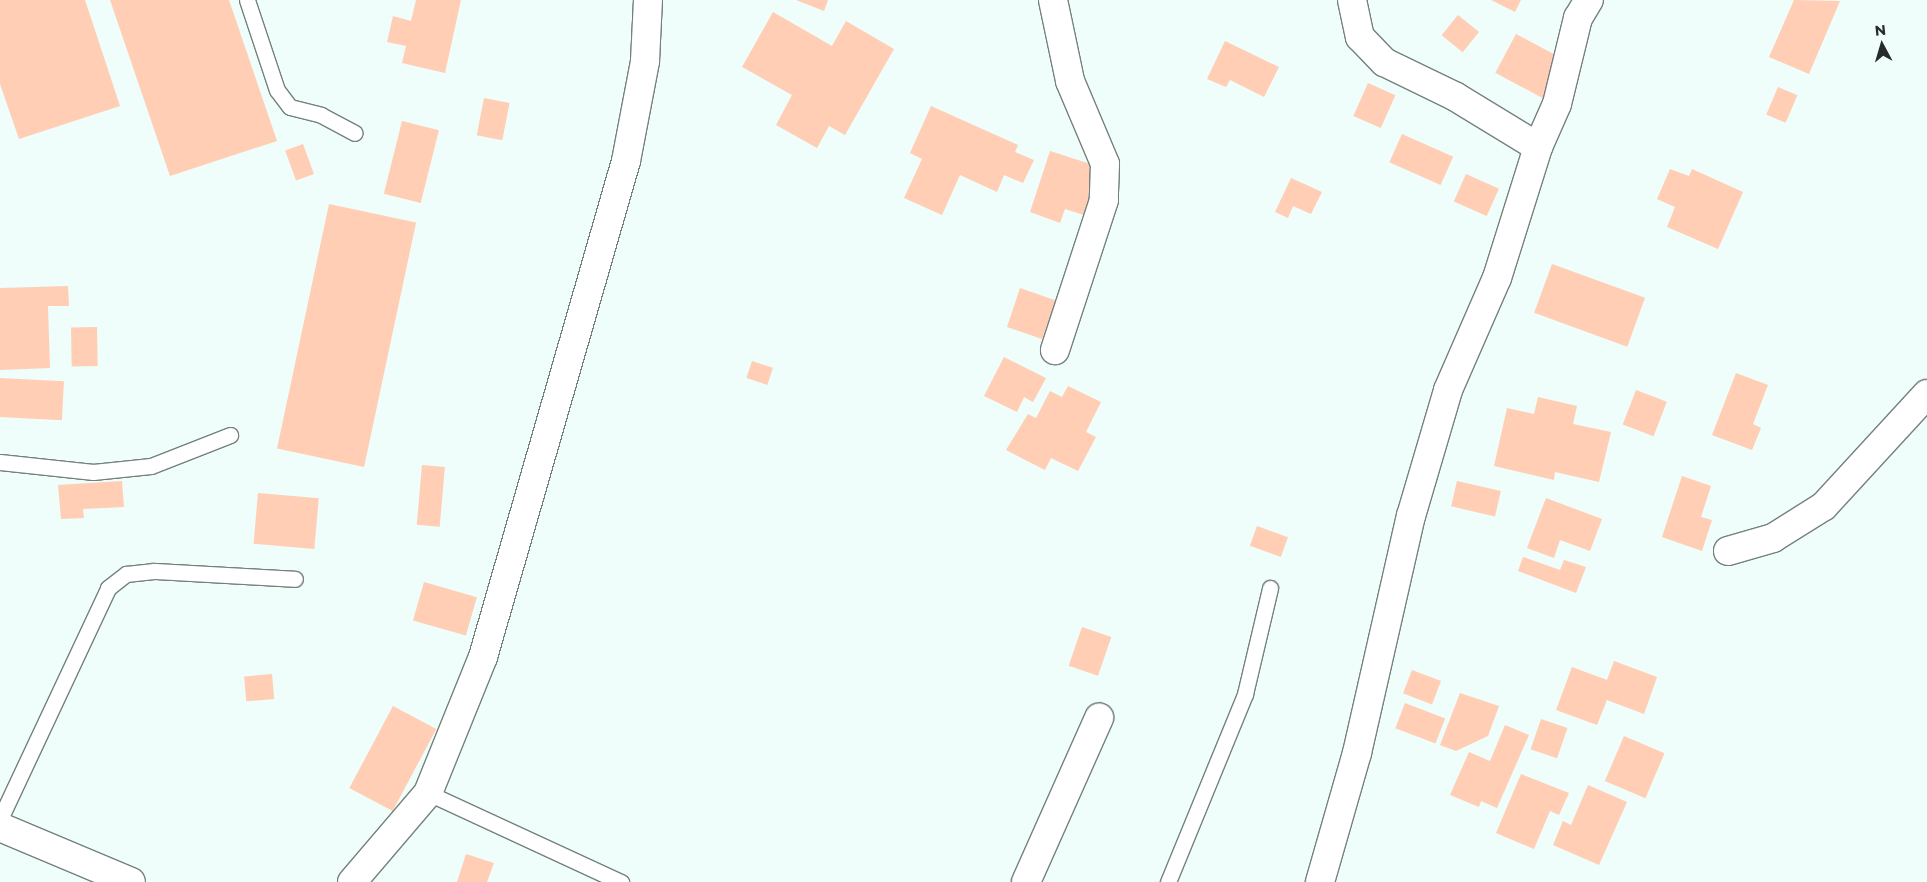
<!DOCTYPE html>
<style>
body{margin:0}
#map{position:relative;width:1927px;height:882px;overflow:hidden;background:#effdfb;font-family:Montserrat,sans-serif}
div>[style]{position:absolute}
.building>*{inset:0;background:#ffceb4;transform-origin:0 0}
.roads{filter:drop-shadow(1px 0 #74817f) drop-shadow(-1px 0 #74817f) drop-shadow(0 1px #74817f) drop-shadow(0 -1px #74817f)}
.service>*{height:15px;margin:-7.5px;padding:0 7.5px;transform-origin:7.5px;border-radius:7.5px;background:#fff}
.minor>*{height:28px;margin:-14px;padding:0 14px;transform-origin:14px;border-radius:14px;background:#fff}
span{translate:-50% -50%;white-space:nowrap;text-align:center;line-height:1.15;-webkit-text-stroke:4px #effdfb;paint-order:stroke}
.north{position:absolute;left:1857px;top:20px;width:50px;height:50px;-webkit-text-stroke:4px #effdfb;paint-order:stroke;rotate:354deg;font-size:14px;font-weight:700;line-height:20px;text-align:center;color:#272c2b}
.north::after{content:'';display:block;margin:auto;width:18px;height:22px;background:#272c2b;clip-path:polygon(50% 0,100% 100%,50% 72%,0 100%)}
</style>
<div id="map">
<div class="building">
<div style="clip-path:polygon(0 0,85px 0,120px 106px,19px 139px,0 84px)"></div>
<div style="clip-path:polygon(110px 0,229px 0,277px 141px,170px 176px)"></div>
<div style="clip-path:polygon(416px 0,461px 0,445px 73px,402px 63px,406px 46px,387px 42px,393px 16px,411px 21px)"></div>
<div style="clip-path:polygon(796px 0,828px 0,824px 11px)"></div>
<div style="clip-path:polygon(1491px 0,1521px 0,1515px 12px)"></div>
<div style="clip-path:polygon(1794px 0,1840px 1px,1809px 74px,1769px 57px)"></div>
<div style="clip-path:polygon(773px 12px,832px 46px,846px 21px,894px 49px,845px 135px,829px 126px,817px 148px,776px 125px,792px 95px,742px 67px)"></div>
<div style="left:1458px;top:15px;width:27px;height:26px;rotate:39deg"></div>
<div style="left:1516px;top:34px;width:55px;height:44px;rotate:28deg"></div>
<div style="clip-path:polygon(1225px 41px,1279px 67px,1264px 97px,1230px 80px,1226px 87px,1207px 79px)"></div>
<div style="left:1368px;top:83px;width:30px;height:36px;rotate:24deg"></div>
<div style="left:1778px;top:87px;width:21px;height:30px;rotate:23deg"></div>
<div style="left:484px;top:98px;width:26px;height:38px;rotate:11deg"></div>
<div style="clip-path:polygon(931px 106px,1018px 145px,1015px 152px,1034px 160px,1023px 183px,1004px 175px,997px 192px,960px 175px,942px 215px,904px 198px,922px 159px,910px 153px)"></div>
<div style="left:402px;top:121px;width:38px;height:75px;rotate:14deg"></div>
<div style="left:1402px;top:134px;width:56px;height:31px;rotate:24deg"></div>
<div style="left:303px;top:144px;width:32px;height:19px;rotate:70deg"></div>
<div style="clip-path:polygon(1050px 151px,1100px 167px,1084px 215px,1065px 209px,1060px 223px,1030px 212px)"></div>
<div style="clip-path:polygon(1670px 169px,1689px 176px,1692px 169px,1743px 192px,1718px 249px,1667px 227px,1675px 207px,1657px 199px)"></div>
<div style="left:1466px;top:174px;width:36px;height:30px;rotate:24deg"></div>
<div style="clip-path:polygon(1291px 178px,1322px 192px,1311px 214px,1293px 206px,1288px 218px,1275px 212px)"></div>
<div style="left:329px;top:204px;width:89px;height:250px;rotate:12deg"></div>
<div style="left:1552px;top:264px;width:99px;height:52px;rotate:20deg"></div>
<div style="clip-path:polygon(68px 286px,69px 306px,48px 306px,50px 368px,0 370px,0 288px)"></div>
<div style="clip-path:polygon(1020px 288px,1063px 303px,1058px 319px,1050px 317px,1042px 339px,1007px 327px)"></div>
<div style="left:97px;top:327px;width:39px;height:26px;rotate:89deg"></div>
<div style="clip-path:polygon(1004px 357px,1046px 378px,1033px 402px,1024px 397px,1017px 412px,984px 396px)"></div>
<div style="left:752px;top:361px;width:22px;height:18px;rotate:18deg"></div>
<div style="clip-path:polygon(1736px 373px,1768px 385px,1753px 424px,1761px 428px,1752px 450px,1712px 435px)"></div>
<div style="left:0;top:378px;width:64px;height:39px;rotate:3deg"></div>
<div style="clip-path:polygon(1068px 386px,1101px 402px,1086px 432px,1096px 437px,1078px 471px,1051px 458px,1045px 470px,1006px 450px,1028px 414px,1036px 418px,1050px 391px,1062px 397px)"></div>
<div style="left:1636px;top:390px;width:33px;height:37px;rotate:21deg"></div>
<div style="clip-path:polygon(1538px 397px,1577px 406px,1573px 424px,1611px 432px,1599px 482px,1555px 472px,1554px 480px,1494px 466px,1507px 408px,1534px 414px)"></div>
<div style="left:422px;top:465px;width:23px;height:60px;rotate:5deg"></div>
<div style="clip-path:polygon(1682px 476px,1711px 486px,1701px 517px,1712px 520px,1702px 551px,1662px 537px)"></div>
<div style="clip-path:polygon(122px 481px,124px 507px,83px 509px,84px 518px,61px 519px,58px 485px)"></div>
<div style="left:1457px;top:481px;width:45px;height:26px;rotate:13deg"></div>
<div style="left:258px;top:493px;width:61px;height:51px;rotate:5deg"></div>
<div style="clip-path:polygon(1546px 498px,1602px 519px,1590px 551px,1560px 540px,1554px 558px,1527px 548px)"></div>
<div style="left:1257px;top:526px;width:33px;height:21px;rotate:20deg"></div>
<div style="clip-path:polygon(1523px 557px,1560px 570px,1564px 560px,1586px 567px,1576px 593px,1518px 571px)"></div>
<div style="left:424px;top:582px;width:55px;height:40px;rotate:16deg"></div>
<div style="left:1082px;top:627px;width:31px;height:41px;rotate:19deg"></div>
<div style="clip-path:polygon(1614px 661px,1657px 677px,1644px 714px,1607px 700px,1597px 725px,1556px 710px,1572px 667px,1607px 680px)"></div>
<div style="left:1412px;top:670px;width:31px;height:25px;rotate:21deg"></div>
<div style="left:272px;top:674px;width:25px;height:28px;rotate:85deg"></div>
<div style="clip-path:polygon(1460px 693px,1499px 706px,1488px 736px,1456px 751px,1440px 745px)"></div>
<div style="left:1405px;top:703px;width:43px;height:27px;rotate:21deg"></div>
<div style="left:393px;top:706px;width:49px;height:93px;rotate:28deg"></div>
<div style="left:1541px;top:719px;width:28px;height:32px;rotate:19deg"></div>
<div style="clip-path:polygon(1505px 725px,1529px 735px,1497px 808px,1481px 801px,1479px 807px,1450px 795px,1469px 752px,1490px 761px)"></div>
<div style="left:1624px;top:736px;width:44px;height:49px;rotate:23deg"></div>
<div style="clip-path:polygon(1521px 774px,1569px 793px,1559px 815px,1550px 811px,1534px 849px,1496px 833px)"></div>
<div style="clip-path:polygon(1588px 785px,1627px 802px,1599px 865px,1553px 845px,1563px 821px,1571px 825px)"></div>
<div style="clip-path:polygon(466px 854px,494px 863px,487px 882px,457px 882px)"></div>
</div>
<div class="roads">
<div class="service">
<div style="left:247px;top:0;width:95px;rotate:71.6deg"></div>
<div style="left:277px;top:90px;width:21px;rotate:53deg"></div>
<div style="left:290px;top:107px;width:32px;rotate:14deg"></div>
<div style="left:321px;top:115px;width:38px;rotate:28deg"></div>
<div style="left:0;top:462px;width:94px;rotate:6.1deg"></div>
<div style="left:93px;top:472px;width:58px;rotate:-5.9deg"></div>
<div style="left:151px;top:466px;width:85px;rotate:-21.4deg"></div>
<div style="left:428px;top:793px;width:213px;rotate:24.8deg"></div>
<div style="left:0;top:819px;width:255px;rotate:-64.9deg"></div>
<div style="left:108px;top:588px;width:23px;rotate:-38deg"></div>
<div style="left:126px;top:574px;width:28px;rotate:-6deg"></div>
<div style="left:154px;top:571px;width:141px;rotate:3.2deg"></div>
<div style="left:1168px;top:882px;width:203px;rotate:-67.7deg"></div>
<div style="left:1245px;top:694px;width:109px;rotate:-76.7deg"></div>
</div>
<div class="minor">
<div style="left:1053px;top:0;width:83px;rotate:78.1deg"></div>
<div style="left:1070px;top:81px;width:90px;rotate:67.1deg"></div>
<div style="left:1105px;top:164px;width:36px;rotate:92deg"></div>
<div style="left:1104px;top:200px;width:158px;rotate:108.1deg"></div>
<div style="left:1352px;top:0;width:38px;rotate:78deg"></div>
<div style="left:1360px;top:37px;width:35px;rotate:46deg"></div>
<div style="left:1384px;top:62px;width:80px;rotate:25.9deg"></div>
<div style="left:1456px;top:97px;width:96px;rotate:31.4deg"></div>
<div style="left:1728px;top:551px;width:47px;rotate:-16.1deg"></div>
<div style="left:1773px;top:538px;width:60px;rotate:-32.1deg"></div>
<div style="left:1824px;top:506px;width:152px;rotate:-47.4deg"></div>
<div style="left:0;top:827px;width:142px;rotate:22.8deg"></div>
<div style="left:352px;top:882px;width:117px;rotate:-49.5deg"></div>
<div style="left:428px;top:793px;width:147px;rotate:-68deg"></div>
<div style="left:483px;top:657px;width:516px;rotate:-73.92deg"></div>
<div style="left:626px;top:161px;width:102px;rotate:-79.2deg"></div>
<div style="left:645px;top:61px;width:61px;rotate:-87.2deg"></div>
<div style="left:1026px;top:882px;width:180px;rotate:-66deg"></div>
<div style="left:1320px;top:882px;width:134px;rotate:-74deg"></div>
<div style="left:1357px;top:753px;width:243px;rotate:-77.2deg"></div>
<div style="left:1411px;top:516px;width:131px;rotate:-73.6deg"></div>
<div style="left:1448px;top:390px;width:122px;rotate:-66.4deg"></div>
<div style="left:1497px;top:278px;width:137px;rotate:-72.6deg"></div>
<div style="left:1538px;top:147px;width:47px;rotate:-66.2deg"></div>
<div style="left:1557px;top:104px;width:89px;rotate:-76.3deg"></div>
<div style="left:1578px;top:18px;width:21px;rotate:-59deg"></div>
</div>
</div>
<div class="north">N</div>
</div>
